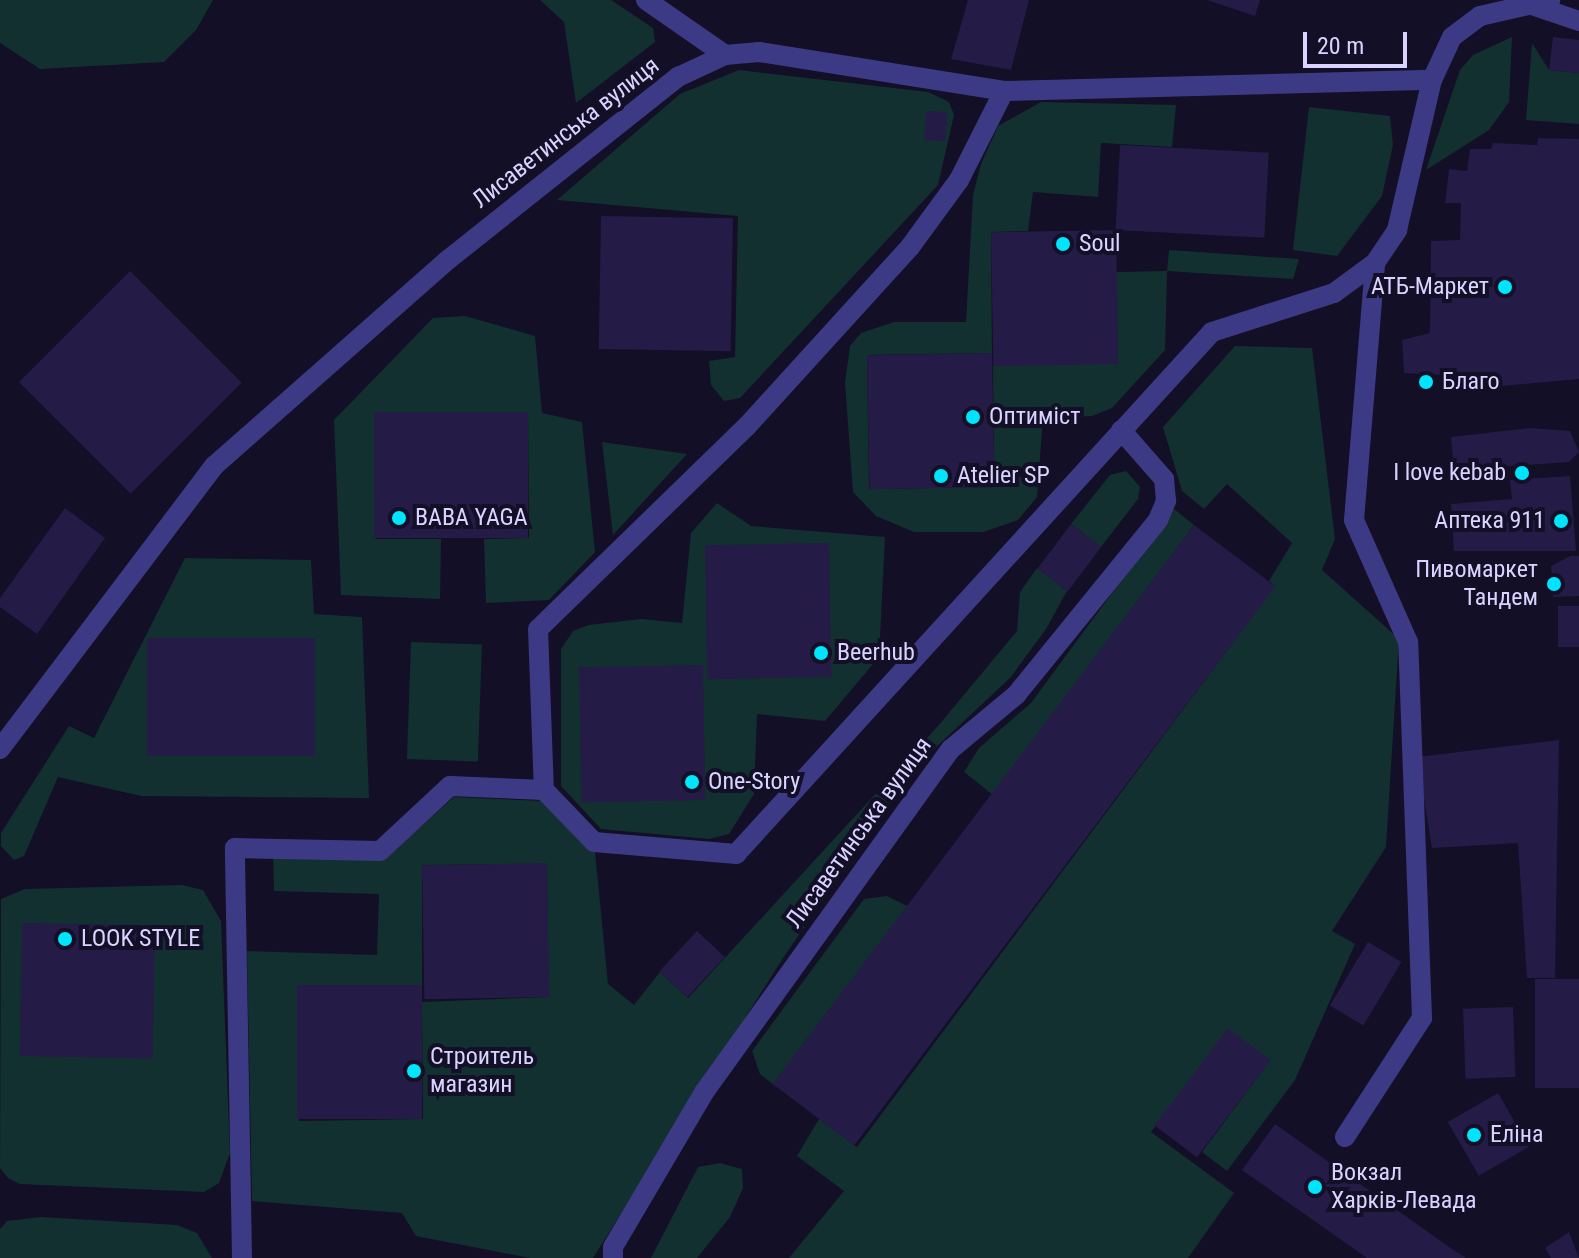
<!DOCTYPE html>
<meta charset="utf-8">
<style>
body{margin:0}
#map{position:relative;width:1579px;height:1258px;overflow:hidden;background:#130f26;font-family:"Roboto Condensed",sans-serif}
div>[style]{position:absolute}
.green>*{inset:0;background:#12302f;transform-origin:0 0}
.building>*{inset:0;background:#241b47;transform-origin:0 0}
.lane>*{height:20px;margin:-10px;padding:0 10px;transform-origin:10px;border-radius:10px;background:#3d3a85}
.street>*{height:20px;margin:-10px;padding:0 10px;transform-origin:10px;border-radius:10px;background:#3d3a85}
.dots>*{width:22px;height:22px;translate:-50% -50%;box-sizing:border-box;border:4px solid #130f26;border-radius:50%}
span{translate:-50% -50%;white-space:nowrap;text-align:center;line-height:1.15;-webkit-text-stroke:8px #130f26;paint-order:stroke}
.street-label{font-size:24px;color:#d9d4ff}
.poi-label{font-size:24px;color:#d9d4ff}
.left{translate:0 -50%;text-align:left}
.right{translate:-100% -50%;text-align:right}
.scale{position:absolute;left:1303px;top:32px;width:104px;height:36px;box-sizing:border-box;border:4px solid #d9d4ff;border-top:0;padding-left:10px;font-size:24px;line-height:28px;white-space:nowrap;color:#d9d4ff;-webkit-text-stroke:6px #130f26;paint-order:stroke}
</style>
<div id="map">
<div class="green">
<div style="clip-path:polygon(0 0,213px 0,196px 30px,164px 62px,40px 69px,0 43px)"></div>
<div style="clip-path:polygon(540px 0,611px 0,653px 28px,655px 42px,576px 103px,564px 22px)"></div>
<div style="clip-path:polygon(1512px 37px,1509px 102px,1489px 130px,1426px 170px,1460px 70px,1473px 55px)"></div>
<div style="clip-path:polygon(1532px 43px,1549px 70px,1579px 73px,1579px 124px,1526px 120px)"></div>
<div style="clip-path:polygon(739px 70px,928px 92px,949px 102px,954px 115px,938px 185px,740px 398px,724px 401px,711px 385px,709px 361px,735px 357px,738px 216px,557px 200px,680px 94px)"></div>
<div style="clip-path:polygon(1041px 102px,1176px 105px,1172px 147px,1101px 143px,1098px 197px,1033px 192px,1028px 231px,991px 232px,992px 353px,867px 355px,869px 489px,994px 487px,993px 366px,1117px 272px,1167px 271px,1169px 250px,1299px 259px,1293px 279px,1167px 271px,1165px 350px,1112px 408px,1092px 416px,1043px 418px,1037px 497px,1018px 520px,983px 532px,914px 532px,876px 516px,853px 492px,845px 383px,850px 346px,861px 333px,894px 322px,966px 322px,973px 195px,981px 164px,998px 126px)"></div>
<div style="clip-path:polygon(1309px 107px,1390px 116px,1393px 145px,1382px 196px,1337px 256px,1293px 250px)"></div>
<div style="clip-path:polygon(465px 316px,535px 336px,542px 413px,582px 422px,595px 552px,549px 600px,486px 603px,484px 539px,529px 538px,528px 413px,375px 413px,376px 539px,441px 539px,440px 599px,341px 595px,334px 420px,433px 318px)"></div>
<div style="clip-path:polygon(1235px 346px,1312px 348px,1335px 539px,1322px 570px,1399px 639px,1386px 847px,1332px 931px,1355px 944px,1295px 1080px,1227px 1171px,1202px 1152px,1270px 1060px,1228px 1029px,1151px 1132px,1234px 1193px,1188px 1258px,789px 1258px,844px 1191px,797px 1156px,819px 1119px,857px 1147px,1275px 586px,1269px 581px,1292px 543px,1227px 484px,1204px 509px,1182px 491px,1163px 427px)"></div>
<div style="clip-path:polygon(602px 442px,687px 454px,613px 535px)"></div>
<div style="clip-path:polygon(1126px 471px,1140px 487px,1138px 499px,1101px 547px,1071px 524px,1110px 475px)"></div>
<div style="clip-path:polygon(717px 503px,751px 526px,885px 537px,879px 657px,825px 721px,757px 714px,754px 794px,729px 834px,709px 839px,601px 829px,561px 786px,561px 649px,573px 631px,589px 625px,641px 619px,682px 623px,691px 533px)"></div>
<div style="clip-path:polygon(1174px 509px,1194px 525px,993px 795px,964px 772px,979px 748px,1031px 703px)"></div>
<div style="clip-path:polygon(185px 558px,311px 560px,314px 614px,362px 617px,369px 798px,141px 796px,58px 777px,24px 856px,14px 860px,1px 846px,1px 833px,69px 726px,94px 738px)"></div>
<div style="clip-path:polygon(evenodd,1037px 568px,1067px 591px,1046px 629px,1010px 678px,917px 765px,783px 958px,593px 1258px,530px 1258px,416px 1236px,402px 1213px,252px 1201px,247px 951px,377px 955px,379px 894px,274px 891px,273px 855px,388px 856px,454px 797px,543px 801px,594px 842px,608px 984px,634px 1005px,660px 972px,688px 998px,938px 726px,1017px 631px,1020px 592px,1037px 568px,547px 864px,548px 997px,422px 1002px,423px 1119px,299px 1121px,297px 987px,422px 985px,422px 865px,547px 864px)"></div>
<div style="left:411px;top:642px;width:71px;height:117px;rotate:2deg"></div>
<div style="clip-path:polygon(182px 885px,203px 890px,221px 921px,230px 1153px,219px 1183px,204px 1192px,20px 1184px,8px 1178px,0 1168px,1px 899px,25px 889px)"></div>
<div style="clip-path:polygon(887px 896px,909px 907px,775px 1086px,760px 1074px,752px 1051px,864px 899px)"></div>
<div style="clip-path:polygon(720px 1163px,742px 1169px,743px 1188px,730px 1217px,697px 1258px,651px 1258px,698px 1167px)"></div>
<div style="clip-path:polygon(41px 1217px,177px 1225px,197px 1233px,212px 1258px,0 1258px,0 1229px,7px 1221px)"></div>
</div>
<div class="building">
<div style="clip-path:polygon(968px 0,1029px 0,1011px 70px,951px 59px)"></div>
<div style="clip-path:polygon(1207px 0,1260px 0,1255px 16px)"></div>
<div style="clip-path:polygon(1553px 37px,1579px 40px,1579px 73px,1549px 70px)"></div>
<div style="left:926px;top:111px;width:21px;height:29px;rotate:3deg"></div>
<div style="clip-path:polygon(1538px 138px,1579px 139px,1579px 379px,1445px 391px,1441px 375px,1404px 373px,1402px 340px,1430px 333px,1431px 241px,1460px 240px,1461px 203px,1445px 203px,1449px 169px,1467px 171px,1470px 149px,1491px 149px,1493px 143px,1537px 145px)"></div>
<div style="left:1120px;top:145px;width:149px;height:85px;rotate:3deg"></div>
<div style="left:601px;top:216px;width:132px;height:133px;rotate:1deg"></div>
<div style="left:1116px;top:230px;width:134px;height:125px;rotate:89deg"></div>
<div style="left:130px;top:271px;width:158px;height:157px;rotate:45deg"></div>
<div style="left:992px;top:353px;width:134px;height:125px;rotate:89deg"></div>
<div style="left:528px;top:412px;width:126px;height:154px;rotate:90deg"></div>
<div style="clip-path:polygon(1530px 428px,1570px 431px,1579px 452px,1569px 462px,1454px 470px,1451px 437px)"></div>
<div style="clip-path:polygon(1570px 476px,1576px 551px,1454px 551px,1451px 504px,1512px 499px,1510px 480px)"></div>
<div style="clip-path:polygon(65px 508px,105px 538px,37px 634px,0 607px,0 598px)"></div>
<div style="left:1071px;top:524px;width:38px;height:56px;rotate:37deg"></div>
<div style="left:1194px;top:525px;width:102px;height:700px;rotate:37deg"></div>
<div style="left:829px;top:543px;width:134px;height:124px;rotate:89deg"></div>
<div style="clip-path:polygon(1570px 556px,1579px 556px,1579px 596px,1553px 597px,1551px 566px)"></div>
<div style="left:1558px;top:606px;width:21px;height:41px"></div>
<div style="left:315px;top:638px;width:118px;height:168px;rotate:90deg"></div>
<div style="left:703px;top:665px;width:135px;height:124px;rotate:89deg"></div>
<div style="clip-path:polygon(1559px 740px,1555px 978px,1527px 978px,1518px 843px,1432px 848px,1417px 757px)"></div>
<div style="left:547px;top:863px;width:134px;height:125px;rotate:89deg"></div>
<div style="left:22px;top:923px;width:133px;height:133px;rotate:1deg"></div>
<div style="left:697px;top:931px;width:38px;height:55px;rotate:43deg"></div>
<div style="left:1368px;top:942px;width:39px;height:74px;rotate:31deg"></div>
<div style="left:1535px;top:979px;width:44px;height:109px"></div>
<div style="left:422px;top:985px;width:134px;height:125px;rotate:90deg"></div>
<div style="left:1513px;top:1007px;width:70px;height:50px;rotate:88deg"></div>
<div style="left:1228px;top:1028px;width:53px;height:122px;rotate:37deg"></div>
<div style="left:1498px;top:1093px;width:62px;height:58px;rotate:60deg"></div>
<div style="clip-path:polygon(1275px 1124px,1455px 1251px,1466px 1258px,1367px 1258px,1242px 1170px)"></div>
<div style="clip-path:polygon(1569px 1232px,1579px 1258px,1551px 1258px,1545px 1248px)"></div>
</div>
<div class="lane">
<div style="left:646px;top:0;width:96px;rotate:34.8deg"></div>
<div style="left:1004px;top:91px;width:100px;rotate:116.8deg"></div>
<div style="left:959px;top:180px;width:83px;rotate:126.2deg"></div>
<div style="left:910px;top:247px;width:242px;rotate:132.3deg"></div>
<div style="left:747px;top:426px;width:291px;rotate:135.8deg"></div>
<div style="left:538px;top:629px;width:161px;rotate:87.9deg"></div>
<div style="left:544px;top:790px;width:72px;rotate:46.1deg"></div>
<div style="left:594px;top:842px;width:143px;rotate:4.8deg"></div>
<div style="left:736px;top:854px;width:706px;rotate:-47.64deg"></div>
<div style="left:1212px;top:332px;width:128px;rotate:-17.7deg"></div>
<div style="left:1334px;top:293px;width:51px;rotate:-36.2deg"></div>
<div style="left:1375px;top:263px;width:40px;rotate:-56deg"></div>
<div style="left:1397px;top:230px;width:154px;rotate:-76.9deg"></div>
<div style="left:1345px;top:1137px;width:142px;rotate:-57.1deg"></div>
<div style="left:1422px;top:1018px;width:376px;rotate:-92.1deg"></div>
<div style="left:1408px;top:642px;width:133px;rotate:-113.9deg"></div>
<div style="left:1354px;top:520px;width:258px;rotate:-85.3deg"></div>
<div style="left:242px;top:1258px;width:410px;rotate:-91deg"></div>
<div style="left:235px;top:848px;width:145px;rotate:1.2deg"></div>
<div style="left:380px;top:851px;width:96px;rotate:-42.9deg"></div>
<div style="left:450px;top:786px;width:94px;rotate:2.4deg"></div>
</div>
<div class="street">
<div style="left:1529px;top:4px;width:53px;rotate:18.8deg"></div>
<div style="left:0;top:749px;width:355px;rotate:-52.9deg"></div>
<div style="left:214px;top:466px;width:313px;rotate:-41.4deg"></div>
<div style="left:449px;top:259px;width:293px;rotate:-38.5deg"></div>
<div style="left:678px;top:77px;width:52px;rotate:-25.1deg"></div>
<div style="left:725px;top:55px;width:34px;rotate:-5deg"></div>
<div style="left:759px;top:52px;width:248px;rotate:9deg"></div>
<div style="left:1004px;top:91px;width:428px;rotate:-1.5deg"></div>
<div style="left:1432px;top:80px;width:47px;rotate:-65.1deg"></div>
<div style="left:1452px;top:37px;width:35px;rotate:-37deg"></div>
<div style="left:1480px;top:16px;width:72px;rotate:-12.9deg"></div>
<div style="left:613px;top:1258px;width:11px;rotate:-90deg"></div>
<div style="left:613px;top:1247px;width:181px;rotate:-59.5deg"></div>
<div style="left:705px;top:1091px;width:421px;rotate:-54.3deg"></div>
<div style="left:951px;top:749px;width:85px;rotate:-39.7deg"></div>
<div style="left:1016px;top:695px;width:225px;rotate:-50.9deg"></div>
<div style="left:1158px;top:520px;width:21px;rotate:-67deg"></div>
<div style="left:1166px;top:501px;width:22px;rotate:-95deg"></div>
<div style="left:1164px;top:479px;width:65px;rotate:-131.3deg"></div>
</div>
<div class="dots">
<div style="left:1063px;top:244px;background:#00e5ff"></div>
<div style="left:1505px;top:287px;background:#00e5ff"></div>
<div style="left:1426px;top:382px;background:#00e5ff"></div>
<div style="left:973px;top:417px;background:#00e5ff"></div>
<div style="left:1522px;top:473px;background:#00e5ff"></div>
<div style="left:941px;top:476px;background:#00e5ff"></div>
<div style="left:399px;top:518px;background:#00e5ff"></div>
<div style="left:1561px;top:521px;background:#00e5ff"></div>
<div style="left:1554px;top:584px;background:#00e5ff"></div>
<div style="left:821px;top:653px;background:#00e5ff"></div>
<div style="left:692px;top:782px;background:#00e5ff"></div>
<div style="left:65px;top:939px;background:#00e5ff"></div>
<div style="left:414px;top:1071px;background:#00e5ff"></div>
<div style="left:1474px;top:1135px;background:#00e5ff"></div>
<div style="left:1315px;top:1187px;background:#00e5ff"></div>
</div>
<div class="street-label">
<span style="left:566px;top:133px;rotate:-38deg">Лисаветинська вулиця</span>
<span style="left:859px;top:833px;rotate:-54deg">Лисаветинська вулиця</span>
</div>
<div class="poi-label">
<span class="left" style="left:1079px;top:244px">Soul</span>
<span class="right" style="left:1489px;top:287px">АТБ-Маркет</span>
<span class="left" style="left:1442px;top:382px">Благо</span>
<span class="left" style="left:989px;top:417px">Оптиміст</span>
<span class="right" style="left:1506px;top:473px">I love kebab</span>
<span class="left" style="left:957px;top:476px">Atelier SP</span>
<span class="left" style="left:415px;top:518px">BABA YAGA</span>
<span class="right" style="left:1545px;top:521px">Аптека 911</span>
<span class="right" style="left:1538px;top:584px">Пивомаркет<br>Тандем</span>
<span class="left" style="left:837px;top:653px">Beerhub</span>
<span class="left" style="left:708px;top:782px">One-Story</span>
<span class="left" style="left:81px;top:939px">LOOK STYLE</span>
<span class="left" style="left:430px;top:1071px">Строитель<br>магазин</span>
<span class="left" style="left:1490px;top:1135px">Еліна</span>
<span class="left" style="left:1331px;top:1187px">Вокзал<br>Харків-Левада</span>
</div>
<div class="scale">20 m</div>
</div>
